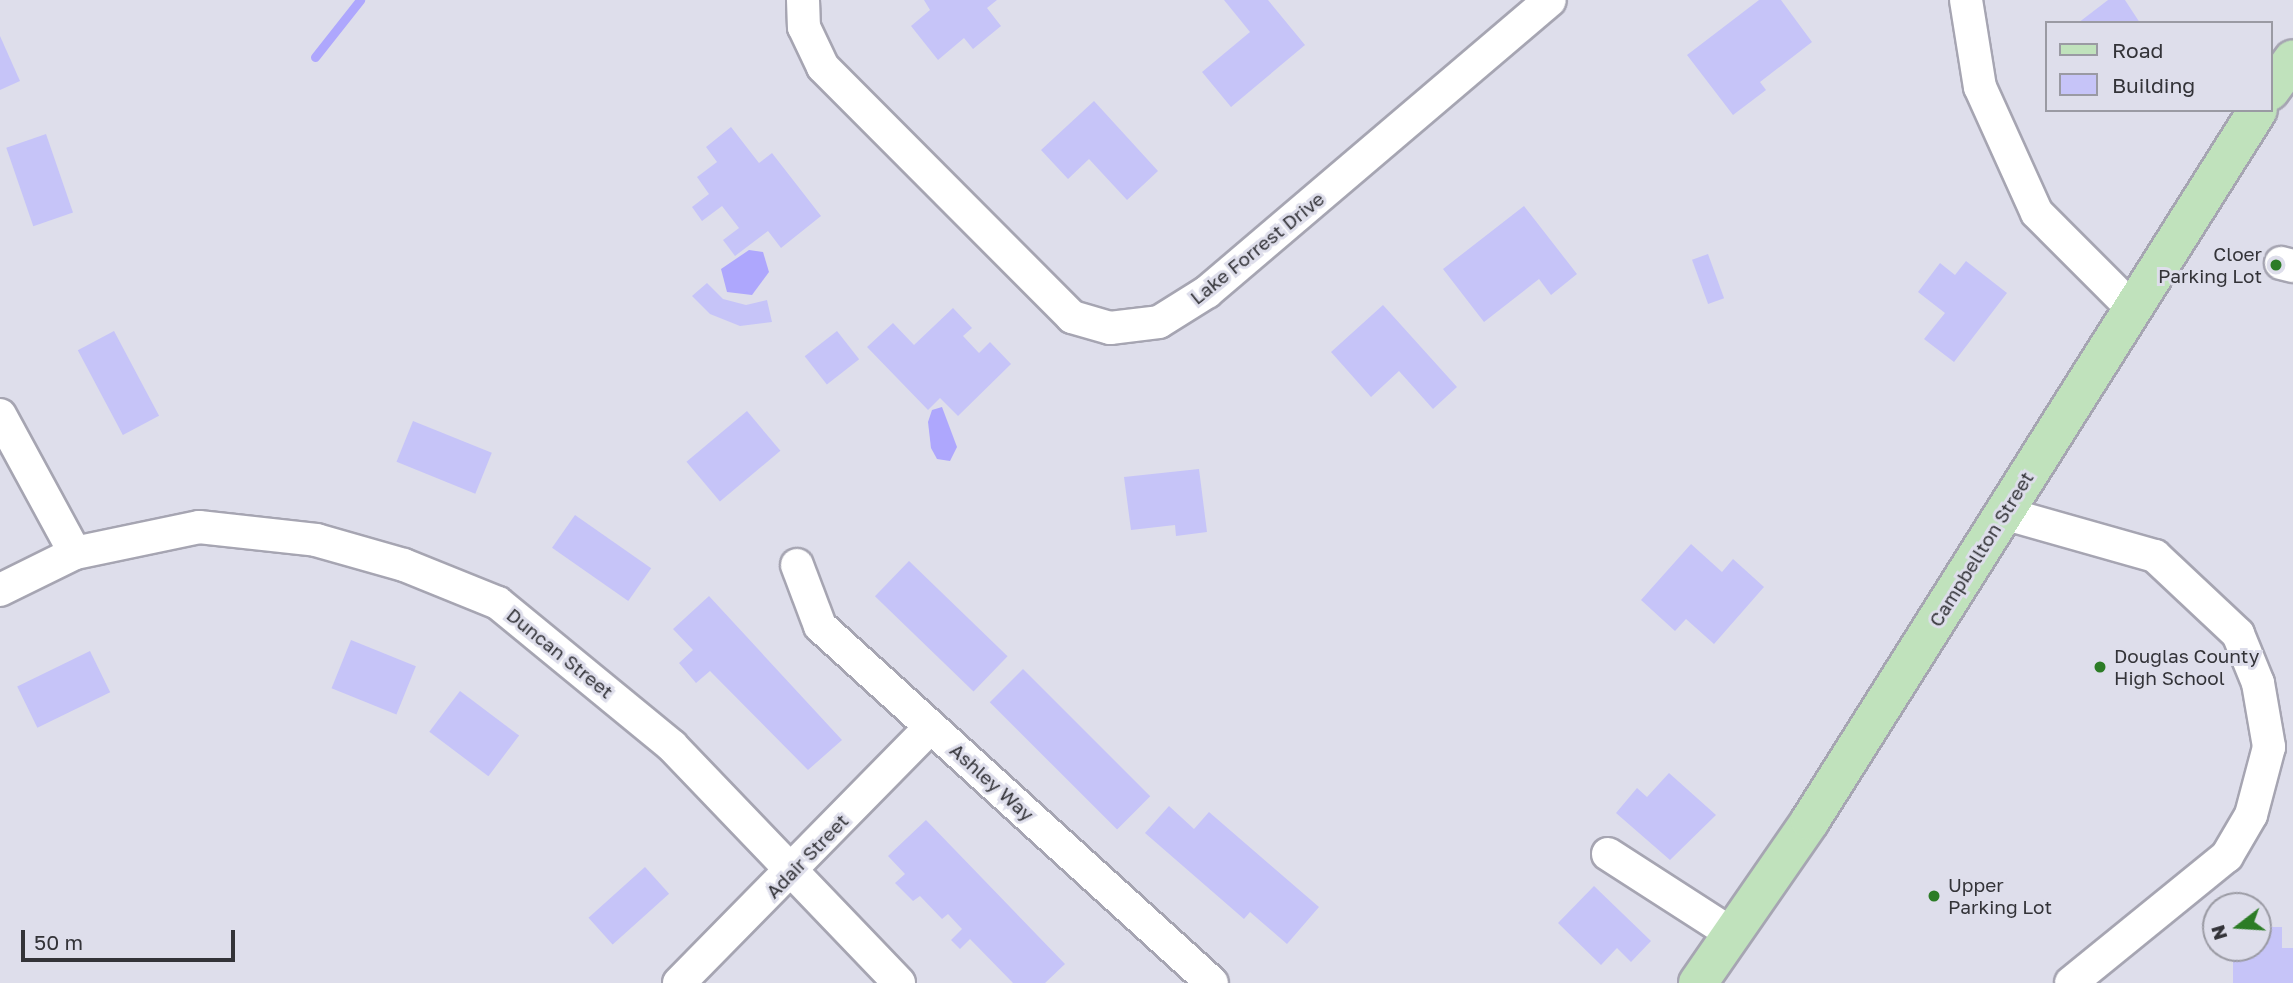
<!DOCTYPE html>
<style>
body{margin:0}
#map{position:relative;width:2293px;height:983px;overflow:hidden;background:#dedeeb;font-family:"Golos Text",sans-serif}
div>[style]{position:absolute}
.water>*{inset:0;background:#aea7fd}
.stream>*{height:9px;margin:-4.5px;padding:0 4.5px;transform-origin:4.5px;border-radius:4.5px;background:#aea7fd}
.building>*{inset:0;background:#c6c4f8;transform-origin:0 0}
.roads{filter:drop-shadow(2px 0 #a6a5b2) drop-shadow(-2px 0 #a6a5b2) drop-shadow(0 2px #a6a5b2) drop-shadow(0 -2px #a6a5b2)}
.minor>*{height:32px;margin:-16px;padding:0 16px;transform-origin:16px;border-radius:16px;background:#fff}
.major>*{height:38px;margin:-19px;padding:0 19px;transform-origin:19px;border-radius:19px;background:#c0e2bc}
.dots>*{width:19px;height:19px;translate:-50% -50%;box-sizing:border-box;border:4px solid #dedeeb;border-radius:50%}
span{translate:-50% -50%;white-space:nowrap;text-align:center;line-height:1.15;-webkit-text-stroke:6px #dedeeb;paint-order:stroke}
.street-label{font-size:19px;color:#333338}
.poi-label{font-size:19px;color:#333338}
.right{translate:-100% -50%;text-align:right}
.left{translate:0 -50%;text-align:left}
.legend{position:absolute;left:2045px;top:21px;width:228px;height:91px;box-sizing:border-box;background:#dedeeb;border:2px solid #9a9aa3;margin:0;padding:9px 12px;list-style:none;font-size:21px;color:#333338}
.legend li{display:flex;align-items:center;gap:14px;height:35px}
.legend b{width:35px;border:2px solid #9a9aa3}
.north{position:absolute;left:2202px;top:892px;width:70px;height:70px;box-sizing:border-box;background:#dedeeb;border:2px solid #9a9aa3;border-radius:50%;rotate:253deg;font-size:19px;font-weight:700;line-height:28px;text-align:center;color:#333338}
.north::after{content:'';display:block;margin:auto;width:24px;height:32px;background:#2c7c26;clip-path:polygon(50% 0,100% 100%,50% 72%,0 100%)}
.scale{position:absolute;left:21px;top:930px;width:214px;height:32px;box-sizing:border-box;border:4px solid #333338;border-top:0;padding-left:9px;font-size:21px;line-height:24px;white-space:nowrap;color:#333338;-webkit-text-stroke:5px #dedeeb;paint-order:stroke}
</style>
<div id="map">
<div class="water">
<div style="clip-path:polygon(749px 250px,763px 252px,769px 272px,752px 295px,727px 292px,721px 269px)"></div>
<div style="clip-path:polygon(942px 407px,957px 447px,950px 461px,937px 459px,931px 448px,928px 422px,932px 410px)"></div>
</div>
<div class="stream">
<div style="left:315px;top:57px;width:73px;rotate:-51.7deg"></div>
</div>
<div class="building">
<div style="clip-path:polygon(924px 0,997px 0,987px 8px,1001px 26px,973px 49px,964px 38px,938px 60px,911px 26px,930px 10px)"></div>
<div style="clip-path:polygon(1224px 0,1268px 0,1305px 45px,1231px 107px,1202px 72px,1250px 32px)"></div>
<div style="clip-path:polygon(1759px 0,1781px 0,1812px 42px,1760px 82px,1766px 90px,1733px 115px,1687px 55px)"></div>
<div style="clip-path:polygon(2108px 0,2125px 0,2140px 23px,2078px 23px)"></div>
<div style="clip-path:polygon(0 36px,20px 81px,0 90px)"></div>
<div style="clip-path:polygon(1094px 101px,1158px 171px,1127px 200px,1089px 159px,1068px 179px,1041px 150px)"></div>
<div style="clip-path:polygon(731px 127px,759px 163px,772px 153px,821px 216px,781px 248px,768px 231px,735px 256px,723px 240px,739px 228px,722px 206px,702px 221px,692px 207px,709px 194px,697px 177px,717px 162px,706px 147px)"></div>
<div style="left:46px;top:134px;width:83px;height:42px;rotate:71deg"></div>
<div style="clip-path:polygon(1524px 206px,1577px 274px,1551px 295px,1539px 279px,1484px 322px,1443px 269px)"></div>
<div style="left:1708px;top:254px;width:47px;height:17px;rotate:70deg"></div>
<div style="clip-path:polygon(1966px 261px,2007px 293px,1954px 362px,1924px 339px,1945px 313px,1918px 292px,1940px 263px,1955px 275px)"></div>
<div style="clip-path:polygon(707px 283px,723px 299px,746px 305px,767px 300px,772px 322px,740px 326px,710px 314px,692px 296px)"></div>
<div style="clip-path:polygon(1383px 305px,1457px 387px,1433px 409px,1399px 371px,1371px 397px,1331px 352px)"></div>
<div style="clip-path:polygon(953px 308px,972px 328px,963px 336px,979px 353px,990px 342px,1011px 364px,958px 416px,940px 398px,928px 410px,867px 347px,893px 323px,914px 345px)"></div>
<div style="left:114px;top:331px;width:96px;height:41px;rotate:62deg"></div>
<div style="left:837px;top:331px;width:36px;height:41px;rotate:52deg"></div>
<div style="left:747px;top:411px;width:52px;height:79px;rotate:50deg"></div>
<div style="left:413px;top:421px;width:85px;height:44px;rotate:22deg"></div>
<div style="clip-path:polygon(1199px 469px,1207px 532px,1176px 536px,1175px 525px,1131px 530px,1124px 477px)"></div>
<div style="left:575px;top:515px;width:93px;height:40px;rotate:35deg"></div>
<div style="clip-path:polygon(1691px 544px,1722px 572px,1733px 559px,1764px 587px,1714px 644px,1686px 619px,1675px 631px,1641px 600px)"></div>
<div style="left:909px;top:561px;width:137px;height:49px;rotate:44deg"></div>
<div style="clip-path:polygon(709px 596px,842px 740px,808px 770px,710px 671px,696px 683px,679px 663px,693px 650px,673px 629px)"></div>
<div style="left:351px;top:640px;width:70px;height:52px;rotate:22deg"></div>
<div style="left:90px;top:651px;width:46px;height:81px;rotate:64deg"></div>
<div style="left:1023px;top:669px;width:180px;height:47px;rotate:45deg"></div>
<div style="left:460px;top:691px;width:74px;height:51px;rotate:37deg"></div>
<div style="clip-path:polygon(1669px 773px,1716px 815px,1670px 860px,1616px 813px,1637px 788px,1647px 797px)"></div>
<div style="clip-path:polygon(1169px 806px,1194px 829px,1209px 812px,1319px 907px,1287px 944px,1250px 912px,1244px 919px,1145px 833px)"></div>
<div style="clip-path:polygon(926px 820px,1065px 964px,1045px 983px,1013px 983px,970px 939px,960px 949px,951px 940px,962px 929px,948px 914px,942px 919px,920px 896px,913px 901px,895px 883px,905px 874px,888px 856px)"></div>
<div style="left:645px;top:867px;width:36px;height:76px;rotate:48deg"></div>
<div style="clip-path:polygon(1594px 886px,1651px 941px,1631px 962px,1617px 948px,1601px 965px,1558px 923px)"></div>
<div style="clip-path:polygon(2258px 927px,2282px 927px,2282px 948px,2293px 948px,2293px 983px,2233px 983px,2233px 951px,2258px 948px)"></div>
</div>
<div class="roads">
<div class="minor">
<div style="left:803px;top:0;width:27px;rotate:88deg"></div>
<div style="left:804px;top:27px;width:44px;rotate:64.6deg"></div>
<div style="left:823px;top:67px;width:353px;rotate:45.1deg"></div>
<div style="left:1072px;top:317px;width:40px;rotate:16deg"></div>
<div style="left:1110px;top:328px;width:49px;rotate:-7deg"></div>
<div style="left:1159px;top:322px;width:57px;rotate:-32deg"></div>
<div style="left:1207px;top:292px;width:450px;rotate:-40.4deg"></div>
<div style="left:1966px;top:0;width:88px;rotate:80.9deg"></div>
<div style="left:1980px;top:87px;width:138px;rotate:65.7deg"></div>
<div style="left:2037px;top:213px;width:134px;rotate:45deg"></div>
<div style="left:2281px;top:263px;width:12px;rotate:14deg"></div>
<div style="left:0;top:415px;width:157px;rotate:61.5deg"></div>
<div style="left:2003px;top:513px;width:158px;rotate:15.8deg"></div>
<div style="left:2155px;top:556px;width:114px;rotate:43.2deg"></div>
<div style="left:2238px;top:634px;width:53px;rotate:67.8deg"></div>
<div style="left:2258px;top:683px;width:65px;rotate:80.2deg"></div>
<div style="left:2269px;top:747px;width:70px;rotate:104.8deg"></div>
<div style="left:2251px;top:815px;width:48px;rotate:120.3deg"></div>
<div style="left:2227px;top:856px;width:201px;rotate:140.9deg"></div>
<div style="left:797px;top:565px;width:65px;rotate:69.3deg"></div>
<div style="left:820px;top:626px;width:530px;rotate:42.32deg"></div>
<div style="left:0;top:590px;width:84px;rotate:-26.3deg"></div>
<div style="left:75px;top:553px;width:127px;rotate:-11.8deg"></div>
<div style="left:199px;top:527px;width:118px;rotate:6.3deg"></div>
<div style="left:316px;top:540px;width:91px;rotate:15.9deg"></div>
<div style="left:404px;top:565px;width:101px;rotate:22deg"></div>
<div style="left:498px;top:603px;width:225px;rotate:39.4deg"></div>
<div style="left:672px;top:746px;width:328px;rotate:46.2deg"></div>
<div style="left:1608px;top:854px;width:148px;rotate:32.8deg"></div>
<div style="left:679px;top:983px;width:359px;rotate:-45.5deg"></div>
</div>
<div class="major">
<div style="left:2270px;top:91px;width:39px;rotate:-54deg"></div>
<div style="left:1698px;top:983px;width:197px;rotate:-55.3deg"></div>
<div style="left:1810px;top:821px;width:840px;rotate:-57.79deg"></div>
</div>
</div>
<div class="dots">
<div style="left:2276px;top:265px;background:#2c7c26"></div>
<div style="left:2100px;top:667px;background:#2c7c26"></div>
<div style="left:1934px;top:896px;background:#2c7c26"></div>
</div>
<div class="street-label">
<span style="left:1257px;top:248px;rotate:-39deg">Lake Forrest Drive</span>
<span style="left:1981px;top:549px;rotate:-58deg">Campbellton Street</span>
<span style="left:560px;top:653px;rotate:39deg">Duncan Street</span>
<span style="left:992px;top:782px;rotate:42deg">Ashley Way</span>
<span style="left:807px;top:856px;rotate:-46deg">Adair Street</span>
</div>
<div class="poi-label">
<span class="right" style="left:2262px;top:265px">Cloer<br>Parking Lot</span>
<span class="left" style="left:2114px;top:667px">Douglas County<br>High School</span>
<span class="left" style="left:1948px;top:896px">Upper<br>Parking Lot</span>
</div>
<ul class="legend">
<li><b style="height:9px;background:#c0e2bc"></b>Road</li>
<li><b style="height:19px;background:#c6c4f8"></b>Building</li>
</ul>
<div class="north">N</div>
<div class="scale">50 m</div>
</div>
